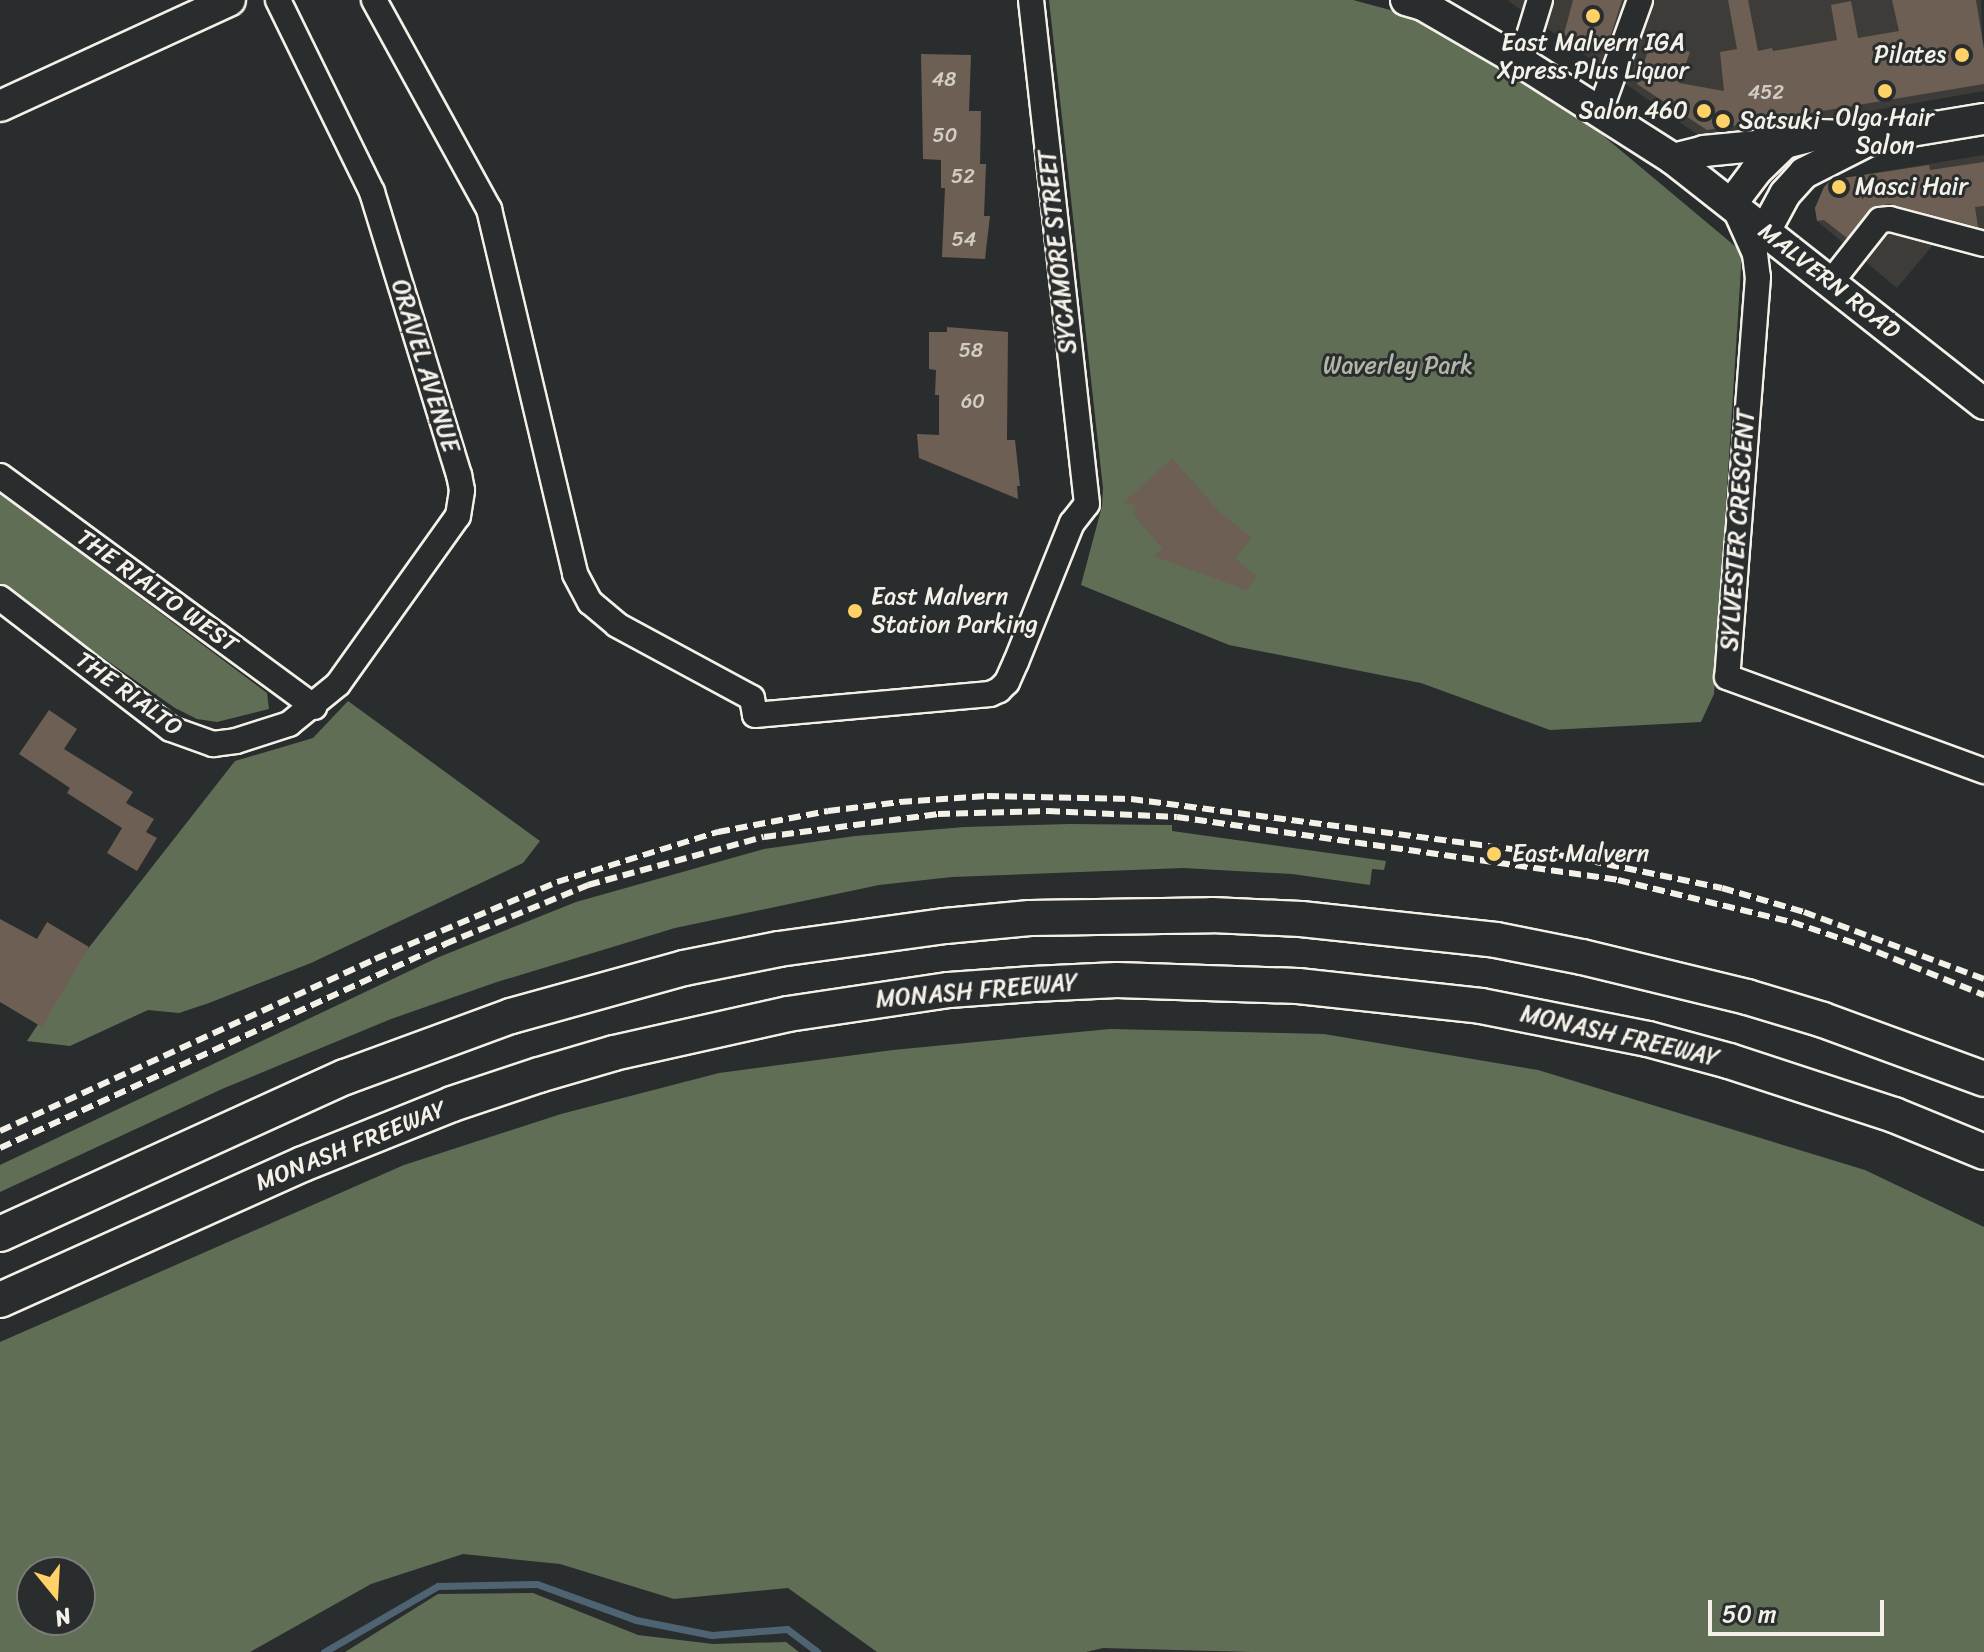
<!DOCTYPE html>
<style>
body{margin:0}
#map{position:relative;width:1984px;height:1652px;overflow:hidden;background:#2a2d2e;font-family:Sriracha,sans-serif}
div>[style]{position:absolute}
.built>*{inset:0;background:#3e3c39}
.green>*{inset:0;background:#616e56}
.stream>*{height:7px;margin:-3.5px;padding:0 3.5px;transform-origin:3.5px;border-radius:3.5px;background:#4e6473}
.building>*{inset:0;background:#6d5f54}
.roads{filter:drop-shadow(2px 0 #f4f1e8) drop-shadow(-2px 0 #f4f1e8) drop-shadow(0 2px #f4f1e8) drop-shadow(0 -2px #f4f1e8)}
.minor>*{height:24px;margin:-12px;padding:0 12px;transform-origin:12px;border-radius:12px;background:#2a2d2e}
.major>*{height:30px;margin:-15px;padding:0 15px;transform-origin:15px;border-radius:15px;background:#2a2d2e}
.highway>*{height:34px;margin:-17px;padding:0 17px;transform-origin:17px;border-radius:17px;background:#2a2d2e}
.rail>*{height:6px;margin-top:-3px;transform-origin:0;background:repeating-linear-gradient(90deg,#f4f1e8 0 12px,transparent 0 18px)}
.dots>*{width:22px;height:22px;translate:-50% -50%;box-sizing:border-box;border:4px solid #2a2d2e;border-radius:50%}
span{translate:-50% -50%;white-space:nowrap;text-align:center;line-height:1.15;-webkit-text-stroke:6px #2a2d2e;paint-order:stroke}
.number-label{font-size:20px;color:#d2ccc3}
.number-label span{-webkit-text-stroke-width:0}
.poi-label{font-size:24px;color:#f4f1e8}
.right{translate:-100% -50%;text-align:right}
.left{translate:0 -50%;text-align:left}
.street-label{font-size:24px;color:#f4f1e8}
.park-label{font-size:24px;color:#b2b6a6}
.north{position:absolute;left:16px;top:1556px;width:80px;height:80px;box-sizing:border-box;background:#2a2d2e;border:2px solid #7b7b78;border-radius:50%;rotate:162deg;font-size:22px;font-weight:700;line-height:32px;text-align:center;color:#f4f1e8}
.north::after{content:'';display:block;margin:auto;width:28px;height:36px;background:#ffd166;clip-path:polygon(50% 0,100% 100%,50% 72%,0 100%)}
.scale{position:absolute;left:1708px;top:1600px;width:176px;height:36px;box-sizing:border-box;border:4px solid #f4f1e8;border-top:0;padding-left:10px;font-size:24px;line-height:28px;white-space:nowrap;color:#f4f1e8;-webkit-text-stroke:6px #2a2d2e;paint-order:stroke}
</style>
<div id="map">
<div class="built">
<div style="clip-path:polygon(1507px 0,1981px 0,1984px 91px,1705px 140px)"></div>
<div style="clip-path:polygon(1984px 155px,1984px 252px,1938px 239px,1897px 288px,1817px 221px,1815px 208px,1824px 187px,1831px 180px)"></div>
</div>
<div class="green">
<div style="clip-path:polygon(1049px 0,1353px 0,1420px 18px,1594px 128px,1742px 252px,1714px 694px,1701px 722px,1550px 730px,1421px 683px,1229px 645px,1081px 585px,1102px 506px,1103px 488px)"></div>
<div style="clip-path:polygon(0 493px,267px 693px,269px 709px,217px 722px,197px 719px,175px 708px,0 586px)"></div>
<div style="clip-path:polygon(348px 701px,540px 841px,523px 863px,311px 963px,209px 1003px,179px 1013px,148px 1010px,70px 1046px,27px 1041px,87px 950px,235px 761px,313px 738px)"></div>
<div style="clip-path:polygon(1070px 824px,1172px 825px,1172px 831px,1386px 861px,1384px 870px,1372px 869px,1370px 885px,1292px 874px,1183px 868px,952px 877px,879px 885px,675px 928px,497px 982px,391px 1019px,222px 1089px,0 1192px,0 1165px,439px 957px,576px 902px,764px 849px,855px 836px,965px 827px)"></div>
<div style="clip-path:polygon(evenodd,1110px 1029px,1324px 1034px,1538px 1070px,1865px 1170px,1984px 1227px,1984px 1652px,1252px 1652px,1103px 1648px,1086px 1652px,877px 1652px,788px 1588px,674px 1599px,560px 1564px,463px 1554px,371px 1584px,250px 1652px,0 1652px,0 1342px,404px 1165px,561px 1114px,719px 1073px,893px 1050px,1110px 1029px,32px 1572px,80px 1572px,80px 1620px,32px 1620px,32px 1572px)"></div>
<div style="clip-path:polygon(533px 1593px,638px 1635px,713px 1644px,786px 1642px,799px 1652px,345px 1652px,438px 1594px)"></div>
</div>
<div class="stream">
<div style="left:324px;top:1652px;width:132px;rotate:-30.1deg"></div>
<div style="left:438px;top:1586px;width:99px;rotate:-1.2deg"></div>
<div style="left:537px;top:1584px;width:105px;rotate:20deg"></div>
<div style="left:636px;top:1620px;width:77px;rotate:11.2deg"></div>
<div style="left:712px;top:1635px;width:75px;rotate:-4.6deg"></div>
<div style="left:787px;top:1629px;width:38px;rotate:37deg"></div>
</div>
<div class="building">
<div style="clip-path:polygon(1573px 0,1622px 0,1606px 50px,1571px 41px,1564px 34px)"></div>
<div style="clip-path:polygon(1728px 0,1748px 0,1758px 51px,1772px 48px,1773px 51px,1837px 40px,1831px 5px,1851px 1px,1858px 38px,1899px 31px,1892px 0,1976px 0,1984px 49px,1984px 84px,1707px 130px,1637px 84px,1651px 42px,1690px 52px,1679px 83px,1724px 91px,1720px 52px,1737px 49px)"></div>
<div style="clip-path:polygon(921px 54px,971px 55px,969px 111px,981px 111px,980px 164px,986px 164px,984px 216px,990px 216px,985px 259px,942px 257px,945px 188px,941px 188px,941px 160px,923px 159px)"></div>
<div style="clip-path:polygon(1984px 162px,1984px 206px,1975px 207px,1978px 227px,1889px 204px,1872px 207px,1847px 238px,1824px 220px,1817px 221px,1815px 208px,1824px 187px,1831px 180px,1929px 165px,1930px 170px)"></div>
<div style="clip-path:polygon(947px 327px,1008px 332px,1007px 440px,1015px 440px,1020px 486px,1017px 486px,1018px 499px,919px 458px,917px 434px,939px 435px,939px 395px,935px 395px,936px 370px,929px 369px,929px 332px,947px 332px)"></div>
<div style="clip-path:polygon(1172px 458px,1220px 512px,1252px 538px,1235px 558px,1257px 577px,1246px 590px,1153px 556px,1163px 549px,1134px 516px,1135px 505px,1123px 503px)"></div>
<div style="clip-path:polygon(49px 710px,77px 729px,64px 749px,133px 792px,126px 803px,154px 819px,146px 832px,157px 838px,137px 871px,107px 853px,122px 828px,67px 793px,70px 788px,19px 754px)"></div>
<div style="clip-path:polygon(0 919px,37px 939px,47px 922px,89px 947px,42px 1027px,0 1002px)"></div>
</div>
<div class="roads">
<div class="minor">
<div style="left:374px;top:0;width:239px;rotate:61.2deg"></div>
<div style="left:489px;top:209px;width:375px;rotate:76.7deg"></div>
<div style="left:575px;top:574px;width:32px;rotate:62deg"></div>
<div style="left:590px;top:602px;width:35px;rotate:40deg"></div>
<div style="left:617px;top:625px;width:153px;rotate:28.4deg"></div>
<div style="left:752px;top:698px;width:17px;rotate:80deg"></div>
<div style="left:755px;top:715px;width:236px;rotate:-5.1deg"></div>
<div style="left:990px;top:694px;width:10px;rotate:-24deg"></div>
<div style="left:999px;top:690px;width:11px;rotate:-45deg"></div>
<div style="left:1007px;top:682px;width:22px;rotate:-66deg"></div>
<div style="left:1016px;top:662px;width:150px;rotate:-68.1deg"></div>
<div style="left:1072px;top:523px;width:24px;rotate:-52deg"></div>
<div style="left:1087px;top:504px;width:507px;rotate:-96.34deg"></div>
<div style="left:1521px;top:62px;width:65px;rotate:-73deg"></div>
<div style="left:1599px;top:114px;width:121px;rotate:-70.2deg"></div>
<div style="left:1734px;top:207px;width:51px;rotate:65.9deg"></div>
<div style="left:1755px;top:254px;width:23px;rotate:83deg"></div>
<div style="left:1758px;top:277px;width:401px;rotate:94.4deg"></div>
<div style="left:1727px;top:677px;width:274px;rotate:20.1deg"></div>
<div style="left:1831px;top:282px;width:79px;rotate:-51.7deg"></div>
<div style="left:1880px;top:220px;width:10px;rotate:-6deg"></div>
<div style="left:1890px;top:219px;width:97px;rotate:14.9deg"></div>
<div style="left:0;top:476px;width:390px;rotate:36.3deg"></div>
<div style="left:0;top:598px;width:215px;rotate:37.5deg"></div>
<div style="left:171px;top:729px;width:45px;rotate:19.7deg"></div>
<div style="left:213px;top:744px;width:23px;rotate:-7deg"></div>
<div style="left:236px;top:741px;width:56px;rotate:-17.8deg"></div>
<div style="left:289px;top:724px;width:63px;rotate:-39.2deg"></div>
<div style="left:338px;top:684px;width:206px;rotate:-54.5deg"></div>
<div style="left:458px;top:516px;width:26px;rotate:-81deg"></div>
<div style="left:462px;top:490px;width:15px;rotate:-101deg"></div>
<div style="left:459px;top:475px;width:296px;rotate:-107.1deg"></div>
<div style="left:372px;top:192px;width:214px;rotate:-116.1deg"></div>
</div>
<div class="major">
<div style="left:1406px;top:0;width:18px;rotate:16deg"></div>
<div style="left:1423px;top:5px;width:113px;rotate:30.2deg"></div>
<div style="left:1521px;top:62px;width:180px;rotate:32.5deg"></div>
<div style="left:1673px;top:159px;width:396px;rotate:38.2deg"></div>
<div style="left:0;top:106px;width:253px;rotate:-24.7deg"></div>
<div style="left:1673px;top:159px;width:32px;rotate:-14deg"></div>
<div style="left:1704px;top:151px;width:81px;rotate:-5.6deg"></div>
<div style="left:1732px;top:203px;width:39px;rotate:-53deg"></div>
<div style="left:1755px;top:172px;width:42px;rotate:-44deg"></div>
<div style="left:1785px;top:143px;width:34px;rotate:-14deg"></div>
<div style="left:1818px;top:135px;width:57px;rotate:2deg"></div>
<div style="left:1875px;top:137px;width:110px;rotate:-9.4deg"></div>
<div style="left:1765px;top:231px;width:42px;rotate:-61.6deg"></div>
<div style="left:1785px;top:194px;width:28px;rotate:-48deg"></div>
<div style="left:1804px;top:173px;width:80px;rotate:-26.9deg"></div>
</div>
<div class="highway">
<div style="left:0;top:1234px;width:379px;rotate:-24.5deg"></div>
<div style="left:345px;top:1077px;width:177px;rotate:-20.2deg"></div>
<div style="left:511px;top:1016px;width:180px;rotate:-15.5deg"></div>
<div style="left:684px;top:968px;width:97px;rotate:-11.3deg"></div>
<div style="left:779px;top:949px;width:168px;rotate:-7.9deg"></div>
<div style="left:945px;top:926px;width:85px;rotate:-5.4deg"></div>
<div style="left:1030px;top:918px;width:182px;rotate:-0.9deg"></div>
<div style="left:1212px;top:915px;width:89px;rotate:2.6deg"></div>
<div style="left:1301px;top:919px;width:196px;rotate:6.1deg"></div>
<div style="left:1496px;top:940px;width:88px;rotate:11.2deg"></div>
<div style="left:1582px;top:957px;width:170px;rotate:13.6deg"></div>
<div style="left:1747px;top:997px;width:79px;rotate:16.8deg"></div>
<div style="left:1823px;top:1020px;width:171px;rotate:20.1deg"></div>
<div style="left:0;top:1300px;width:332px;rotate:-24.2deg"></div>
<div style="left:303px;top:1164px;width:161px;rotate:-21.9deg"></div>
<div style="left:452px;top:1104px;width:92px;rotate:-18.4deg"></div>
<div style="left:539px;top:1075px;width:78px;rotate:-16.3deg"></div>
<div style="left:614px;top:1053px;width:178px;rotate:-12.6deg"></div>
<div style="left:788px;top:1014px;width:163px;rotate:-8.5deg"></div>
<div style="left:949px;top:990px;width:84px;rotate:-4.1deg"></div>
<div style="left:1033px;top:984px;width:84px;rotate:-2.7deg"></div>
<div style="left:1117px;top:980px;width:181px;rotate:1.9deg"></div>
<div style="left:1298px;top:986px;width:184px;rotate:6.2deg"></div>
<div style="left:1481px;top:1006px;width:170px;rotate:11.2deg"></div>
<div style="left:1648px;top:1039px;width:84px;rotate:15.2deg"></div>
<div style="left:1729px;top:1061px;width:174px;rotate:18.1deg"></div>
<div style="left:1894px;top:1115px;width:97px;rotate:22.3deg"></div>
</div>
</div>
<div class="rail">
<div style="left:0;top:1131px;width:413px;rotate:-24.6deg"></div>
<div style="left:375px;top:959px;width:198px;rotate:-22.9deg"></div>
<div style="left:557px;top:882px;width:169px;rotate:-17.3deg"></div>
<div style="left:718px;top:832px;width:112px;rotate:-10.8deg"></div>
<div style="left:828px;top:811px;width:73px;rotate:-7.1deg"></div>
<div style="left:900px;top:802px;width:87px;rotate:-3.9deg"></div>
<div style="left:987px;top:796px;width:144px;rotate:1.2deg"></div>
<div style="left:1131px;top:799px;width:445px;rotate:7.5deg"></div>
<div style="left:1572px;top:857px;width:153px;rotate:11.7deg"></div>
<div style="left:1722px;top:888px;width:85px;rotate:16.3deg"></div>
<div style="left:1804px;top:912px;width:192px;rotate:20.4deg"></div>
<div style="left:0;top:1148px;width:490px;rotate:-24.6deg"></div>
<div style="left:445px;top:944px;width:155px;rotate:-22.4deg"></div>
<div style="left:588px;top:885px;width:182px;rotate:-15.3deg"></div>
<div style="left:764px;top:837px;width:176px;rotate:-7.5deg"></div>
<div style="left:938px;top:814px;width:110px;rotate:-1.6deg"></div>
<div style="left:1048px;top:811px;width:129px;rotate:2.7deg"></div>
<div style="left:1177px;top:817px;width:445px;rotate:8.1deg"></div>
<div style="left:1618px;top:880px;width:179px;rotate:13.6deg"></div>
<div style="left:1792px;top:922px;width:72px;rotate:18.7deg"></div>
<div style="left:1860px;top:945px;width:134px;rotate:22deg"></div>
</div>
<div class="dots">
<div style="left:1593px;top:16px;background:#ffd166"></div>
<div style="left:1962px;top:55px;background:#ffd166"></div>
<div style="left:1885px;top:91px;background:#ffd166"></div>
<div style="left:1704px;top:111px;background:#ffd166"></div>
<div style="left:1723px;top:121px;background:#ffd166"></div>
<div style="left:1839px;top:187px;background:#ffd166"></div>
<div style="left:855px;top:611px;background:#ffd166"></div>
<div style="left:1494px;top:854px;background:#ffd166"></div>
</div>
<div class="number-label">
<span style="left:944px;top:79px">48</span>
<span style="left:1766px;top:92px">452</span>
<span style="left:945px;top:135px">50</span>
<span style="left:963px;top:176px">52</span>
<span style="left:964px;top:239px">54</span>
<span style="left:971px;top:350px">58</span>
<span style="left:973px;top:401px">60</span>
</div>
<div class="poi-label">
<span style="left:1593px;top:57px">East Malvern IGA<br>Xpress Plus Liquor</span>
<span class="right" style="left:1946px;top:55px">Pilates</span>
<span class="right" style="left:1688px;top:111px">Salon 460</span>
<span style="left:1885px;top:132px">Olga Hair<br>Salon</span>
<span class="left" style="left:1739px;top:121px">Satsuki</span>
<span class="left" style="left:1855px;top:187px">Masci Hair</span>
<span class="left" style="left:871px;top:611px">East Malvern<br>Station Parking</span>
<span class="left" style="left:1512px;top:854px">East Malvern</span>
</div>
<div class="street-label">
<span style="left:1058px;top:252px;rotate:-96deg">SYCAMORE STREET</span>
<span style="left:1829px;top:281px;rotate:38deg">MALVERN ROAD</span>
<span style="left:425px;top:366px;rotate:73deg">ORAVEL AVENUE</span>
<span style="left:1738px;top:530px;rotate:-86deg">SYLVESTER CRESCENT</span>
<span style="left:157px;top:591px;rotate:36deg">THE RIALTO WEST</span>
<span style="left:129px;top:694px;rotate:36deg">THE RIALTO</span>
<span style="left:977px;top:991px;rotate:-5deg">MONASH FREEWAY</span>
<span style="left:1620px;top:1036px;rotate:13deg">MONASH FREEWAY</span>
<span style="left:351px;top:1146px;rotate:-22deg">MONASH FREEWAY</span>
</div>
<div class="park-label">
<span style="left:1398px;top:366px">Waverley Park</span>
</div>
<div class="north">N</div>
<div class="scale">50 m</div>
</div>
